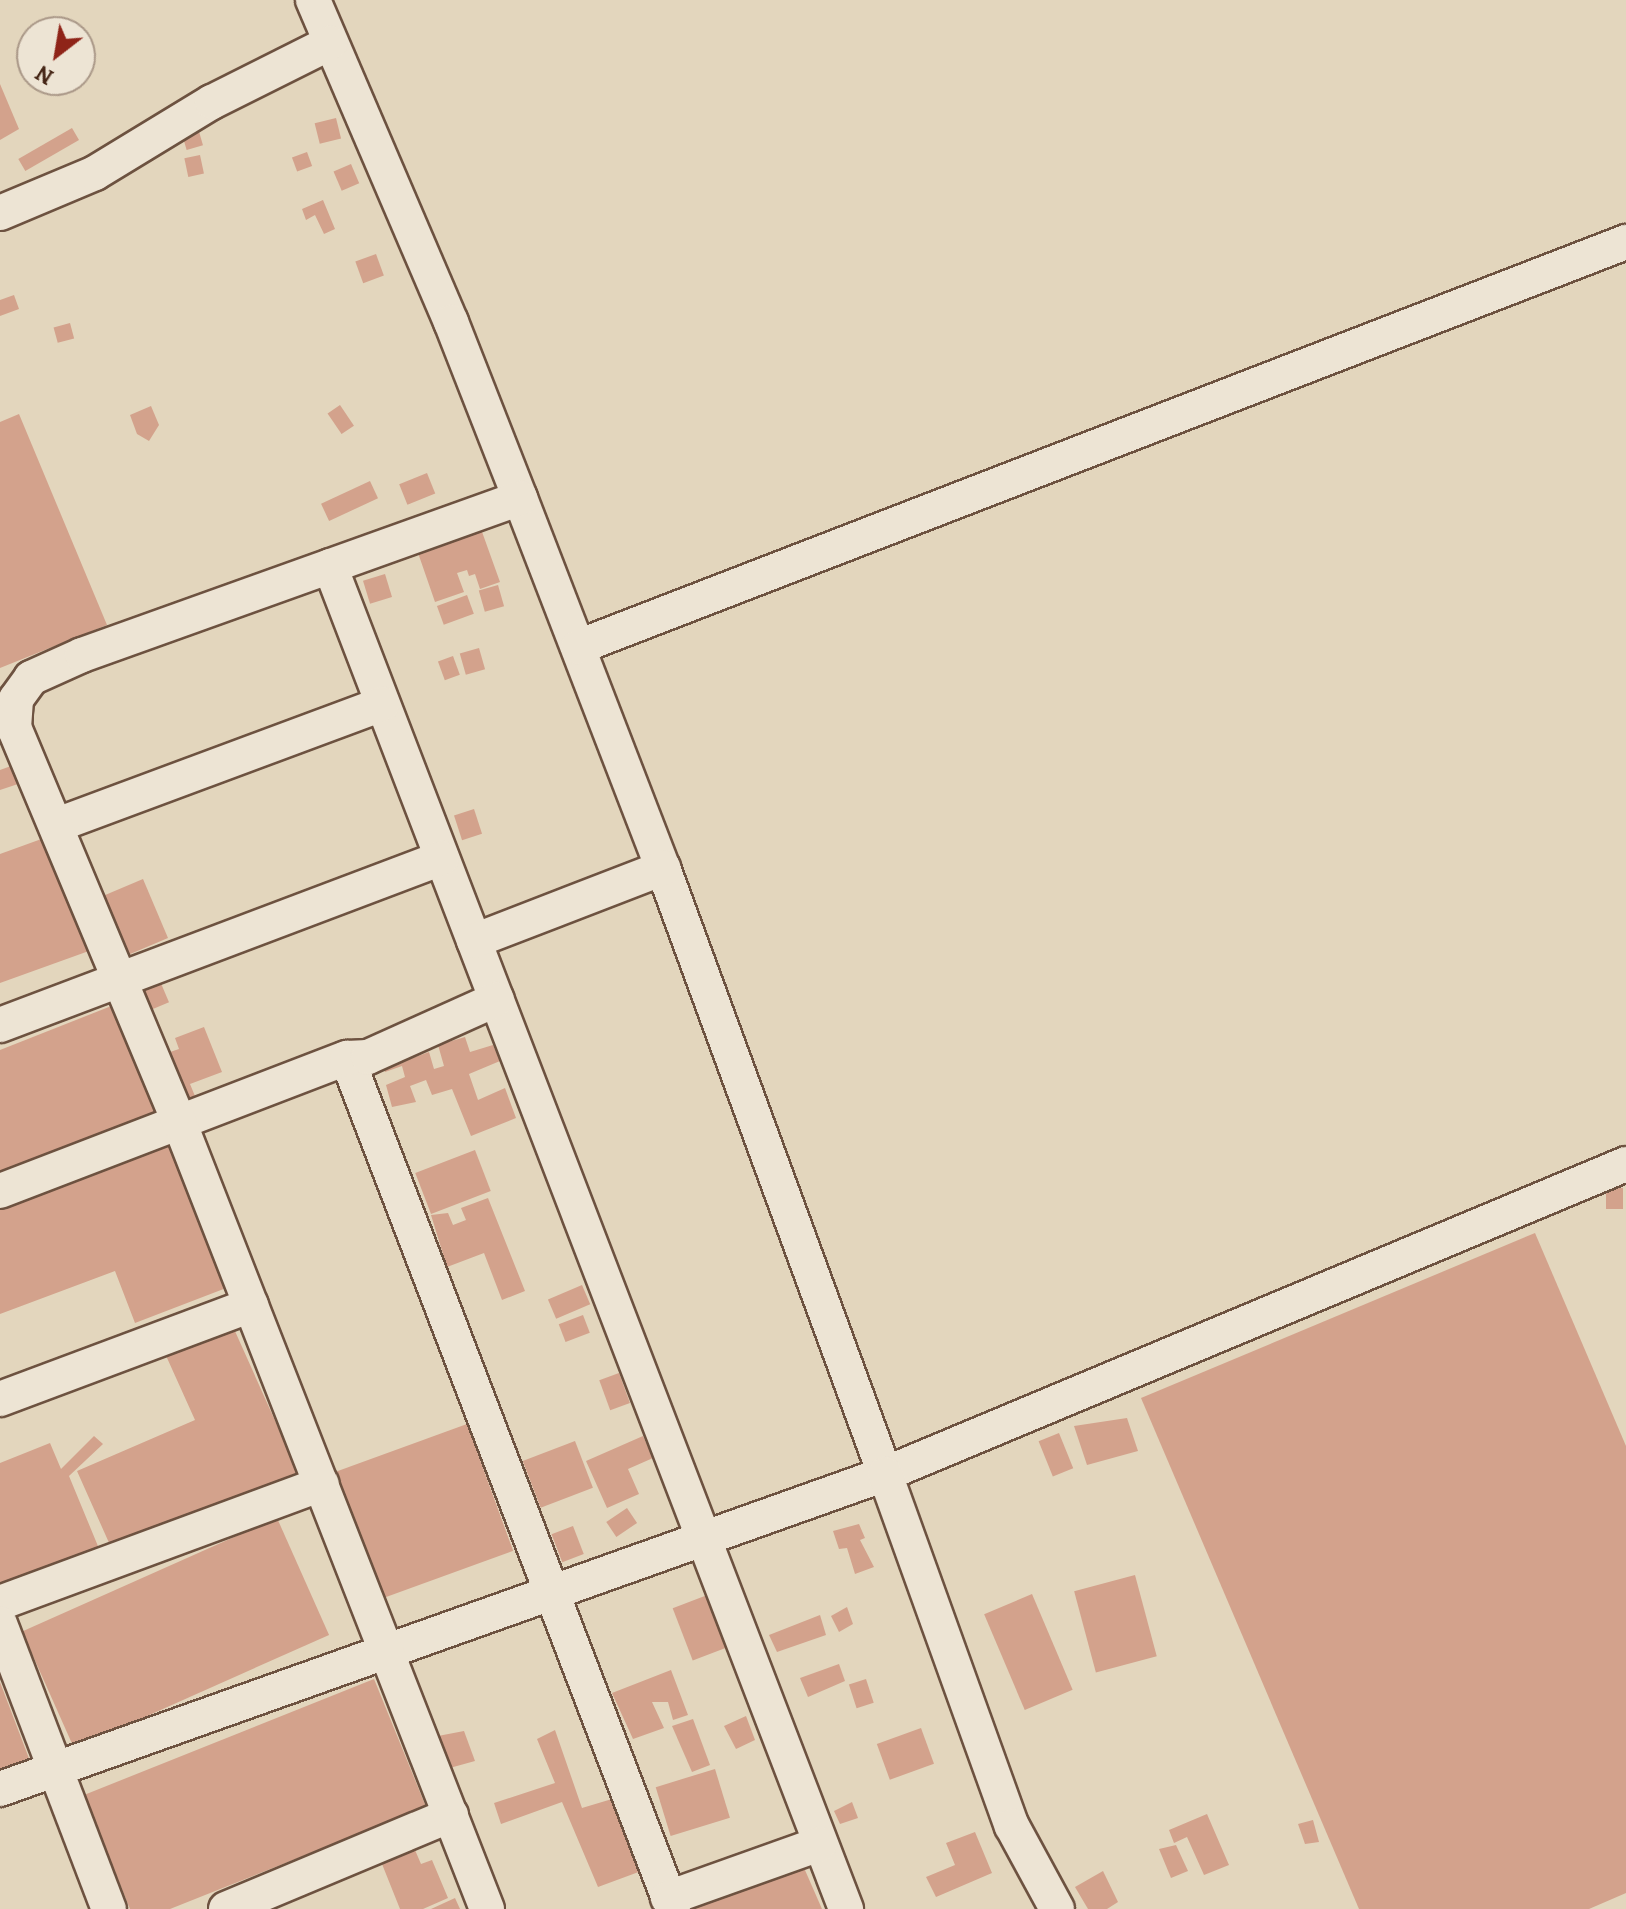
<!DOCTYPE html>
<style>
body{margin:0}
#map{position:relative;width:1626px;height:1909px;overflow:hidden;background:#e3d6bd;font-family:Alegreya,serif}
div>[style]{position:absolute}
.building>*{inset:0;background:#d3a28c;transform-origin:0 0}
.roads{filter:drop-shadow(2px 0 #6d5240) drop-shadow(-2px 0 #6d5240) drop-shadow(0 2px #6d5240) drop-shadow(0 -2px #6d5240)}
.street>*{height:34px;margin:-17px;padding:0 17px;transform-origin:17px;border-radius:17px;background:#ede4d4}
span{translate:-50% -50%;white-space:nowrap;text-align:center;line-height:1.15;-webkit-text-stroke:7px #ede4d4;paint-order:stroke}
.north{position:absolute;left:16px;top:16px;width:80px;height:80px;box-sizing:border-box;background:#ede4d4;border:2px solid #aa9888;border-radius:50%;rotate:211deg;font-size:22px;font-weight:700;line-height:32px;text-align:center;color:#462616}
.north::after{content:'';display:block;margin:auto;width:28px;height:36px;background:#8f2418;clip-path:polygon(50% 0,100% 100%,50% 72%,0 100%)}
</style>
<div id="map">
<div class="building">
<div style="clip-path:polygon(0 84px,19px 129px,0 140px)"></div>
<div style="left:336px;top:118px;width:21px;height:22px;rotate:76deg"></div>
<div style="left:72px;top:128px;width:14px;height:62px;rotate:60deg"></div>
<div style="left:198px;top:128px;width:18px;height:17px;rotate:74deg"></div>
<div style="left:307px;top:152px;width:15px;height:16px;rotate:70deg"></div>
<div style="left:200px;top:155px;width:19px;height:16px;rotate:78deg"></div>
<div style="left:351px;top:164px;width:21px;height:19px;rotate:67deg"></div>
<div style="clip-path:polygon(323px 200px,335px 229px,324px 234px,315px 215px,306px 220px,302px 209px)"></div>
<div style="left:376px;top:254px;width:23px;height:22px;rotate:70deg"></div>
<div style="clip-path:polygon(14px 295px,19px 309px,0 316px,0 300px)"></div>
<div style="left:70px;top:323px;width:16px;height:17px;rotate:75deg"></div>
<div style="left:340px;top:405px;width:25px;height:15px;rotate:56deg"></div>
<div style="clip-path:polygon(151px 406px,159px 425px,149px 441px,137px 434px,130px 415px)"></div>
<div style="clip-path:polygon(19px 414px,107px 625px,0 668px,0 422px)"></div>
<div style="left:427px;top:473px;width:22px;height:30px;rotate:68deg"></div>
<div style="left:370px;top:481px;width:19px;height:54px;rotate:65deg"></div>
<div style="clip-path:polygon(481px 529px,500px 582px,480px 589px,475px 574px,469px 576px,467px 570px,457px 573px,464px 592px,435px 602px,417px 550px)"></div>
<div style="left:385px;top:574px;width:24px;height:23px;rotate:73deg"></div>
<div style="left:498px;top:585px;width:22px;height:20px;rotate:74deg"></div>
<div style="left:467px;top:595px;width:20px;height:32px;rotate:70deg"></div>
<div style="left:479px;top:648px;width:22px;height:20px;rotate:74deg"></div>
<div style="left:453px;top:656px;width:20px;height:16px;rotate:70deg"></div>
<div style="clip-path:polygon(11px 766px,18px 784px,0 790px,0 770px)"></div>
<div style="left:474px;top:809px;width:26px;height:21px;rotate:72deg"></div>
<div style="clip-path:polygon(58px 833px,100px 947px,0 983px,0 854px)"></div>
<div style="left:143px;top:879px;width:64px;height:43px;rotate:67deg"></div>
<div style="left:160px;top:981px;width:23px;height:22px;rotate:67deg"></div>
<div style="clip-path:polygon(124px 1001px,166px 1107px,0 1172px,0 1050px)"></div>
<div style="clip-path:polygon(204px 1027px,222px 1072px,190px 1084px,197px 1101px,184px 1106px,164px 1054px,179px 1049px,175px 1038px)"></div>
<div style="clip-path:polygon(465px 1037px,470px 1052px,493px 1045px,500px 1061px,469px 1074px,478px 1100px,505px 1088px,516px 1118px,471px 1136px,452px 1089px,432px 1095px,426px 1080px,410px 1086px,416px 1102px,392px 1107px,386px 1085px,405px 1077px,402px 1066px,385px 1072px,381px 1062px,405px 1053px,407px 1060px,429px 1052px,434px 1069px,444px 1066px,438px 1045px)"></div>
<div style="clip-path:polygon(178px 1139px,234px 1285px,135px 1323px,115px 1271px,0 1314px,0 1205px)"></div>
<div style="left:475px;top:1150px;width:44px;height:64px;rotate:69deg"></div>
<div style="left:1606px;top:1188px;width:17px;height:21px"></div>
<div style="clip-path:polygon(488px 1198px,525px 1291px,502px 1300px,484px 1253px,447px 1267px,431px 1215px,448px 1213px,453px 1225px,466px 1220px,461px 1208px)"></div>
<div style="clip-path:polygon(1535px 1233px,1626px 1446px,1626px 1893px,1589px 1909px,1359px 1909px,1141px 1398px)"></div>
<div style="left:582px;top:1285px;width:21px;height:37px;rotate:67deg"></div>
<div style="left:583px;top:1315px;width:19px;height:26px;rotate:69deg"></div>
<div style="clip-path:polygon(230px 1320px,298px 1472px,114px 1554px,77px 1471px,195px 1420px,163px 1349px)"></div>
<div style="left:619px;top:1373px;width:32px;height:21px;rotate:70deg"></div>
<div style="clip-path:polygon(1127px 1418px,1138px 1451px,1087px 1465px,1074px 1426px)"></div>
<div style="left:467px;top:1424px;width:135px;height:144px;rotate:70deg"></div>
<div style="left:1059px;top:1433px;width:38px;height:22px;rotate:68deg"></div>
<div style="clip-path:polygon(94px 1436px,103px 1444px,69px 1476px,100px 1551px,0 1592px,0 1463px,50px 1443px,61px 1469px)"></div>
<div style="clip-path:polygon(643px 1436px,653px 1458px,628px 1469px,639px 1494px,607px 1508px,586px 1461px)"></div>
<div style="left:575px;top:1441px;width:50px;height:56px;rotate:69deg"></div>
<div style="left:627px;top:1508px;width:18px;height:25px;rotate:56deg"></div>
<div style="left:277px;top:1518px;width:128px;height:279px;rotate:66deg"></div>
<div style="clip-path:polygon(859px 1524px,865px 1538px,860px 1540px,874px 1567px,855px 1574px,847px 1548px,839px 1549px,833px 1531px)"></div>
<div style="left:573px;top:1526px;width:30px;height:23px;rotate:69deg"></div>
<div style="left:1135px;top:1575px;width:84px;height:63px;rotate:75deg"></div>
<div style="left:710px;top:1594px;width:56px;height:40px;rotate:69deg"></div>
<div style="left:1032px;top:1594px;width:104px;height:52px;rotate:67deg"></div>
<div style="clip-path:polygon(847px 1607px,853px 1624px,839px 1632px,831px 1616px)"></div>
<div style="clip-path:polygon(820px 1615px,826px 1635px,777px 1652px,769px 1635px)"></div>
<div style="clip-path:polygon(839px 1664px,845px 1681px,808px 1697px,800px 1678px)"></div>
<div style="clip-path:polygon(671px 1670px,688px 1715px,673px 1720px,668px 1702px,652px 1702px,664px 1728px,633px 1739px,612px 1693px)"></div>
<div style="clip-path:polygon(374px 1679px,426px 1807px,170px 1909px,130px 1909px,84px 1795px)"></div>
<div style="left:866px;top:1679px;width:25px;height:18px;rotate:72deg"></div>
<div style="clip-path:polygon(0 1682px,33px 1769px,0 1781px)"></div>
<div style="clip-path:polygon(746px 1716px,755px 1740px,736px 1749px,724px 1726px)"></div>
<div style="clip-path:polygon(693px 1719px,710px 1765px,692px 1772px,672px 1726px)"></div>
<div style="left:921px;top:1728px;width:38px;height:47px;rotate:70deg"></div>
<div style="clip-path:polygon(555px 1730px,582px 1808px,612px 1799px,644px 1870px,598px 1887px,562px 1802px,501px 1824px,494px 1803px,555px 1783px,537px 1739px)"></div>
<div style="clip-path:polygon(464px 1731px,475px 1761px,446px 1769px,438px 1736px)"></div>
<div style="left:715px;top:1769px;width:51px;height:62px;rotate:73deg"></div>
<div style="clip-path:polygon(852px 1802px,858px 1818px,840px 1824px,834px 1811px)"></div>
<div style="clip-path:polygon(1207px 1814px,1229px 1865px,1204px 1875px,1187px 1837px,1174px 1843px,1169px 1830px)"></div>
<div style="clip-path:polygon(1313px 1820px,1319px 1842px,1305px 1844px,1298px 1824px)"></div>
<div style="clip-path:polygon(975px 1832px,992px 1873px,936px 1897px,926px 1877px,955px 1865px,946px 1843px)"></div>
<div style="clip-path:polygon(1176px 1845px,1188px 1871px,1171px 1878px,1159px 1849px)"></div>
<div style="clip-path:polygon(415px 1850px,421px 1864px,432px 1860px,448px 1898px,423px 1909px,400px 1909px,382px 1864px)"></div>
<div style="clip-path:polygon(801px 1861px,822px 1909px,688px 1909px)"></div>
<div style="clip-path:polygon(1103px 1871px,1118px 1902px,1107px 1909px,1088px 1909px,1075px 1887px)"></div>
<div style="clip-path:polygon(455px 1898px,460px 1909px,431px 1909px)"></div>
</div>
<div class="roads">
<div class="street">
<div style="left:313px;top:0;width:350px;rotate:66.8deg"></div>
<div style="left:451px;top:322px;width:189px;rotate:68.6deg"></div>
<div style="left:520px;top:498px;width:397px;rotate:68.9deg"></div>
<div style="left:663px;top:868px;width:645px;rotate:69.88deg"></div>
<div style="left:885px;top:1474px;width:803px;rotate:-22.7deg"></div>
<div style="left:0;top:213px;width:103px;rotate:-22.8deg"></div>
<div style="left:95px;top:173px;width:137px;rotate:-31.3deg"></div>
<div style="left:212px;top:102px;width:132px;rotate:-26.6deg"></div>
<div style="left:330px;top:566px;width:1439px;rotate:68.98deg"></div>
<div style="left:578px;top:647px;width:1124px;rotate:-21.13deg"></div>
<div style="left:57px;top:825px;width:347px;rotate:-20.4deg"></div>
<div style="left:474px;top:941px;width:203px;rotate:-21.1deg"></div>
<div style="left:0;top:1025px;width:472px;rotate:-20.7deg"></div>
<div style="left:347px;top:1058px;width:911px;rotate:69.04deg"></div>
<div style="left:0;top:1191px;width:372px;rotate:-21deg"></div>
<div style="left:347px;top:1058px;width:21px;rotate:-3deg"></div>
<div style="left:368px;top:1057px;width:141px;rotate:-24.2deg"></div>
<div style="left:0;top:1399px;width:268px;rotate:-20.5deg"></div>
<div style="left:0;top:1603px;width:343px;rotate:-20.3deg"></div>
<div style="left:0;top:1624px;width:305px;rotate:69.1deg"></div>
<div style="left:0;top:1789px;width:939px;rotate:-19.59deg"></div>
<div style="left:885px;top:1474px;width:374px;rotate:70.2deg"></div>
<div style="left:1012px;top:1826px;width:94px;rotate:61.5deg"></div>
<div style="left:668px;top:1898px;width:161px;rotate:-19.6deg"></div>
<div style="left:226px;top:1909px;width:244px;rotate:-22.7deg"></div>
<div style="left:487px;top:1909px;width:843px;rotate:-111.36deg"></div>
<div style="left:180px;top:1124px;width:429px;rotate:-112.7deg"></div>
<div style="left:14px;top:728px;width:29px;rotate:-86deg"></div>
<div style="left:16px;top:699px;width:26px;rotate:-54deg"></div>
<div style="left:31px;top:678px;width:56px;rotate:-24.3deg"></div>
<div style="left:82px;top:655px;width:465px;rotate:-19.7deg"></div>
</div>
</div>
<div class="north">N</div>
</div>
